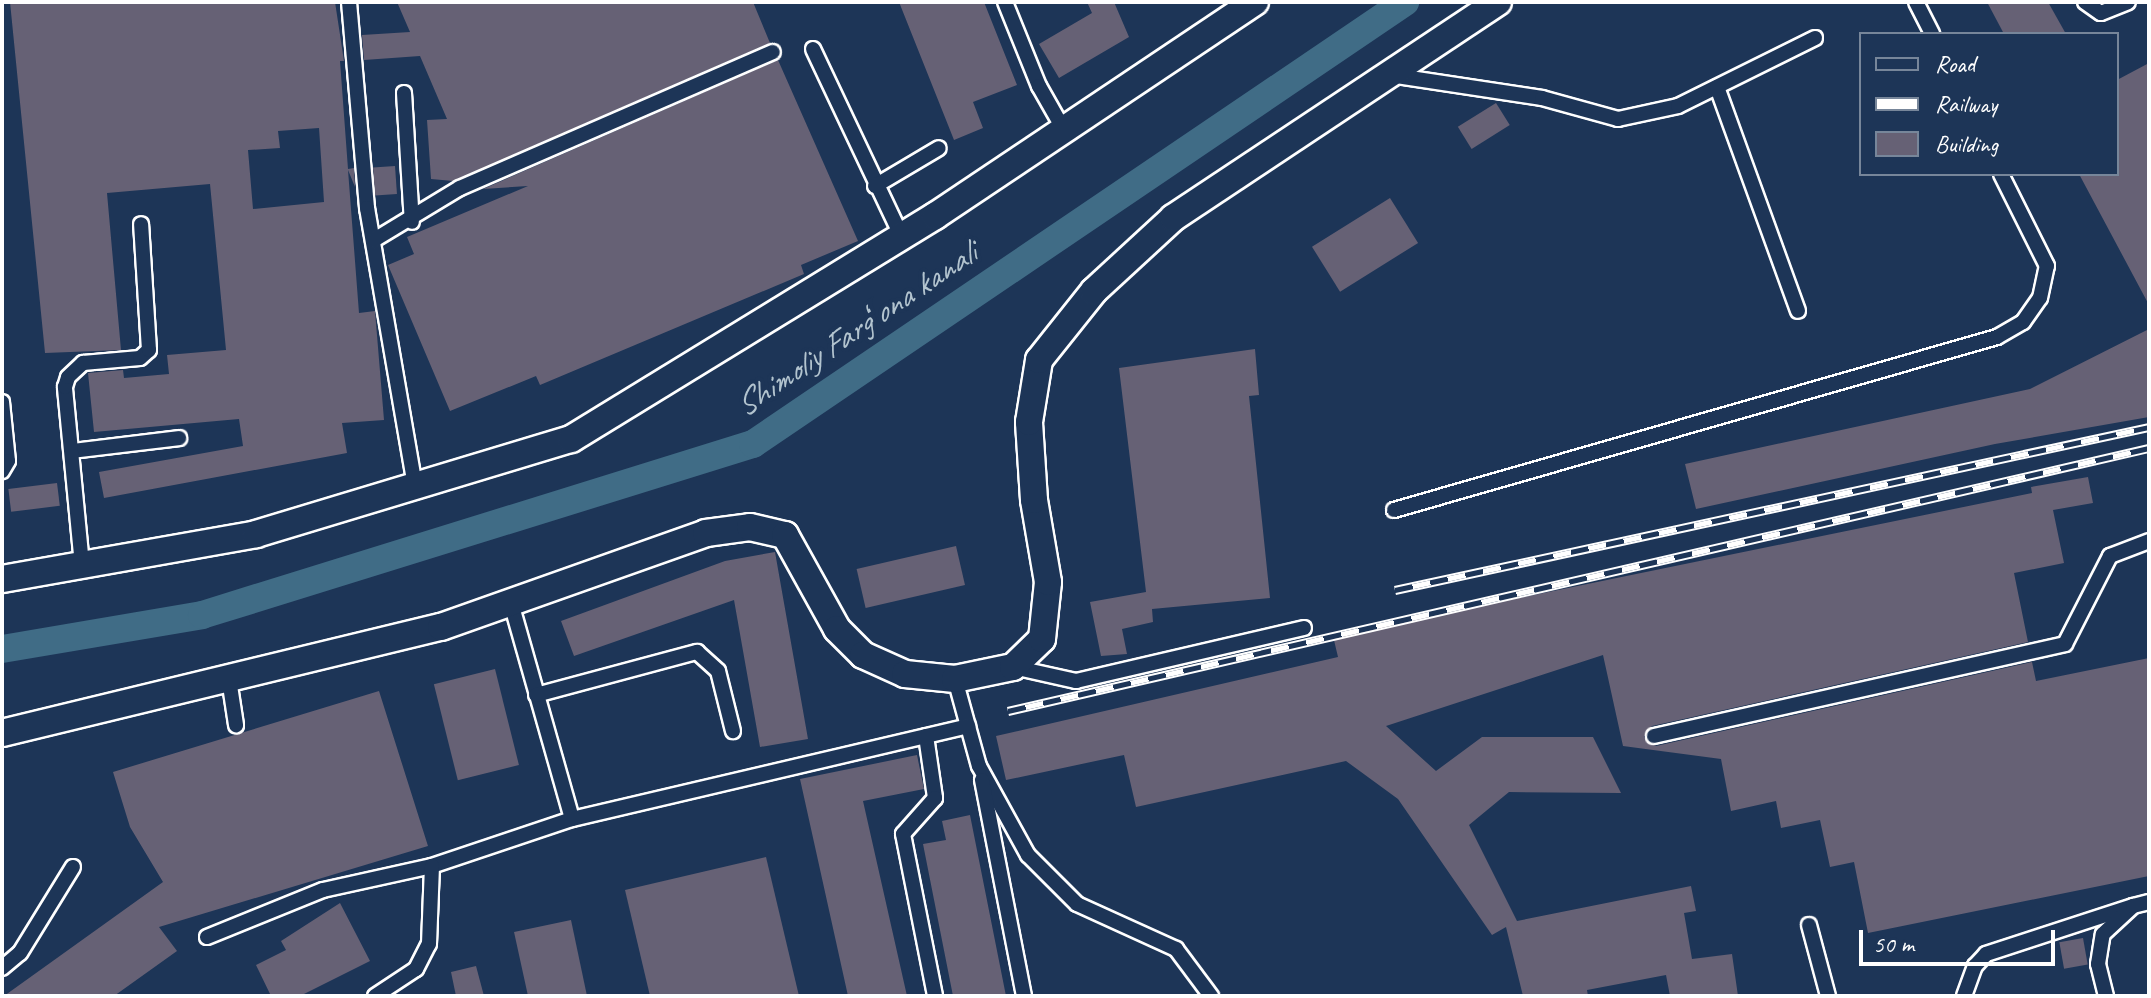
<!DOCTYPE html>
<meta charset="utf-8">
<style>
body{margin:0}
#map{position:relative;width:2151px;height:998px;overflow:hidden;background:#1d3557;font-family:Caveat,sans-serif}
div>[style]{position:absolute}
.canal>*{height:28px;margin:-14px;padding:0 14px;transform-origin:14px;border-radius:14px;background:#406c86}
.building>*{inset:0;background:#666175;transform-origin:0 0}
.roads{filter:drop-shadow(2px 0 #fff) drop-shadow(-2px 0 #fff) drop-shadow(0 2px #fff) drop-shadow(0 -2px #fff)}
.service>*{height:14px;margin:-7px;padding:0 7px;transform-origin:7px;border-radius:7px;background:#1d3557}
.minor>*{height:26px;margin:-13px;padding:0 13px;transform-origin:13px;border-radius:13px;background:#1d3557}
.rail>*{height:9px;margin-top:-4.5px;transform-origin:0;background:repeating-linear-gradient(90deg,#1d3557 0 18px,#fff 0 36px);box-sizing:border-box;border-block:2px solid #fff}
span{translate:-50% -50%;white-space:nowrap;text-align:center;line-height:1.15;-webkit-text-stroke:8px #1d3557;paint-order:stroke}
.water-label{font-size:34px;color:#b3c4cf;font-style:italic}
.frame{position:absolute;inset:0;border:4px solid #fff;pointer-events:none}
.legend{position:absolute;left:1859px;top:32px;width:260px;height:144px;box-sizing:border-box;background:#1d3557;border:2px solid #77869a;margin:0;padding:10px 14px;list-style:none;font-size:24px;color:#fff}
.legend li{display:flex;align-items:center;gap:16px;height:40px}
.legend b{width:40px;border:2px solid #77869a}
.scale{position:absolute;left:1859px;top:930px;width:196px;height:36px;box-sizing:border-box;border:4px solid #fff;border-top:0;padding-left:10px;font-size:24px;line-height:28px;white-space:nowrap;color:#fff;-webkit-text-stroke:6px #1d3557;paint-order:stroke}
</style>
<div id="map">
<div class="canal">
<div style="left:2px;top:649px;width:203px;rotate:-9.6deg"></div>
<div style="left:202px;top:615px;width:577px;rotate:-17.24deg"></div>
<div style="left:753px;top:444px;width:788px;rotate:-34.13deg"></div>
</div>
<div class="building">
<div style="clip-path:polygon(evenodd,10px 2px,335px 2px,344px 61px,340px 61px,348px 169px,354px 168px,355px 187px,348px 170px,359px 313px,375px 311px,384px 420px,342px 423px,347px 453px,104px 498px,99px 472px,243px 446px,239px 419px,94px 432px,88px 373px,123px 370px,124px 378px,169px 374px,167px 355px,226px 350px,210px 184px,107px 193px,121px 350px,45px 353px,10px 2px,319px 128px,324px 202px,253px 209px,248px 150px,280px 148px,278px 131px,319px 128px)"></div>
<div style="clip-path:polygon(397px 2px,753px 2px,770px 43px,453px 181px,431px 179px,427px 120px,447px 119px,420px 56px,364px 60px,362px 35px,410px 32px)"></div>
<div style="clip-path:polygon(899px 2px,984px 2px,1017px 85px,973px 102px,983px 128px,954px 140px)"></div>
<div style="clip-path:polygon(1087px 2px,1114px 2px,1129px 37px,1059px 78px,1039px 44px,1092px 13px)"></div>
<div style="clip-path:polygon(1987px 2px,2048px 2px,2066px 34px,2004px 34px)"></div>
<div style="clip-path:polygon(778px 60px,858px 241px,801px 265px,804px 274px,540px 385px,536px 376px,450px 411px,388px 265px,414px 254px,407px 237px,528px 186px,483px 189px)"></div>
<div style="clip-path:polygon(2149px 63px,2149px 305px,2079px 174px,2117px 174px,2117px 80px)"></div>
<div style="left:1496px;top:103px;width:26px;height:45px;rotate:58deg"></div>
<div style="left:395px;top:166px;width:28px;height:22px;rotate:86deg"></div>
<div style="left:1390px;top:198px;width:53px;height:92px;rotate:58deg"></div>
<div style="clip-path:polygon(2149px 329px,2149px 417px,1995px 444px,1696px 509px,1685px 464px,2030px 389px)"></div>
<div style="clip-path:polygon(1255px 349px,1259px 395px,1249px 396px,1270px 598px,1152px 609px,1153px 622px,1122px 629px,1127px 654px,1101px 656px,1090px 602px,1146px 592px,1119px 368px)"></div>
<div style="clip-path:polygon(2088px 477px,2093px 503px,2053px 510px,2064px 563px,2014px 573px,2028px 642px,1652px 726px,1644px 737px,1656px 746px,2032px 662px,2036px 681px,2149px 658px,2149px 876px,1868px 933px,1854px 862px,1830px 867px,1820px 820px,1781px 828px,1776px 801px,1731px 811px,1721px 759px,1623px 746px,1603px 655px,1386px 726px,1436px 771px,1482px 737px,1593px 737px,1621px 793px,1509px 792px,1469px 825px,1517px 921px,1691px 886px,1696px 911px,1684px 913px,1692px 959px,1732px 954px,1738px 996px,1670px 996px,1666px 975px,1587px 990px,1588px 996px,1523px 996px,1506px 927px,1492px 935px,1398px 799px,1346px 761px,1136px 807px,1124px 755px,1006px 780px,996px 736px,1338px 657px,1333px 636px,2032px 493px,2031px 487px)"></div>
<div style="left:57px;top:483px;width:23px;height:49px;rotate:83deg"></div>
<div style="left:956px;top:546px;width:40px;height:102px;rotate:77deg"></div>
<div style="clip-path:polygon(775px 552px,808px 739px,760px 747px,734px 600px,574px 656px,561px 621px,725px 561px)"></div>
<div style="left:495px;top:669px;width:99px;height:63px;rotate:76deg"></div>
<div style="clip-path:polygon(379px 691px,428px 846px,159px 927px,177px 951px,114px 996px,4px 996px,163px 882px,130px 827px,113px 772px)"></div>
<div style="clip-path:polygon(917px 755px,924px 789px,863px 801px,907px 996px,848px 996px,800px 779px)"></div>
<div style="clip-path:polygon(970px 815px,1006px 996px,953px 996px,923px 844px,946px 840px,942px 821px)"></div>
<div style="clip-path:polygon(766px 857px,799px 996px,650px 996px,625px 890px)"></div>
<div style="clip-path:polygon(340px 903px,370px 961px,300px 996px,271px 996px,256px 965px,286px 950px,281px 941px)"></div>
<div style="clip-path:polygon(571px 920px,587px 996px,528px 996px,514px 932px)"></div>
<div style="left:2083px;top:938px;width:27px;height:24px;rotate:80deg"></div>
<div style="clip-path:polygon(476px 966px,484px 996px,456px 996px,451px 972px)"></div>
</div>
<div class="roads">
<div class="service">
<div style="left:349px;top:2px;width:207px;rotate:85deg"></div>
<div style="left:367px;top:208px;width:282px;rotate:80.2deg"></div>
<div style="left:1005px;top:2px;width:91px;rotate:68deg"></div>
<div style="left:1039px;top:86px;width:51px;rotate:60.4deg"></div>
<div style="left:1916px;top:2px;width:36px;rotate:63deg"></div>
<div style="left:2085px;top:2px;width:19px;rotate:35deg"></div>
<div style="left:2101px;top:13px;width:29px;rotate:-22deg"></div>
<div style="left:813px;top:49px;width:208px;rotate:64.7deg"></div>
<div style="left:1390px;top:75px;width:154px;rotate:8.6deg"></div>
<div style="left:1542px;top:98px;width:79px;rotate:15.4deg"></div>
<div style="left:1618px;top:119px;width:61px;rotate:-12.2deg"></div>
<div style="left:1678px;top:106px;width:153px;rotate:-26.4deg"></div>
<div style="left:1717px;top:87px;width:238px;rotate:70.1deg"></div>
<div style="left:404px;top:93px;width:129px;rotate:86.5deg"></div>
<div style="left:875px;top:186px;width:74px;rotate:-30.7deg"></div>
<div style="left:374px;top:240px;width:100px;rotate:-31.2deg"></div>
<div style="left:460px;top:188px;width:341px;rotate:-23.5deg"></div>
<div style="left:2px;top:402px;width:59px;rotate:84.2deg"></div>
<div style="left:8px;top:461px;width:12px;rotate:121deg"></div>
<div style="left:72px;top:451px;width:108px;rotate:-6.9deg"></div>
<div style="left:1394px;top:510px;width:627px;rotate:-16.01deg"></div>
<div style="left:1997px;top:337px;width:30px;rotate:-30deg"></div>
<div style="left:2023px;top:322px;width:29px;rotate:-55deg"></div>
<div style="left:2040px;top:298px;width:33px;rotate:-78deg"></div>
<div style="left:2047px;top:266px;width:103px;rotate:-116.6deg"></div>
<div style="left:82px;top:565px;width:179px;rotate:-95.5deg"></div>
<div style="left:65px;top:387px;width:10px;rotate:-73deg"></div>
<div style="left:68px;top:377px;width:21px;rotate:-43deg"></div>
<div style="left:83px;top:363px;width:57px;rotate:-5deg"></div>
<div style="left:140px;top:358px;width:12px;rotate:-42deg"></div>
<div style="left:149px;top:350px;width:126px;rotate:-93.6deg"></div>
<div style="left:511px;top:603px;width:224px;rotate:74.2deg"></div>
<div style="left:1013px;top:667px;width:65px;rotate:12.5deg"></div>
<div style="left:1076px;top:681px;width:234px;rotate:-13.1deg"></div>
<div style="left:229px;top:679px;width:47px;rotate:81.3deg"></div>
<div style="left:955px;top:679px;width:90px;rotate:74.6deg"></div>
<div style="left:979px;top:766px;width:102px;rotate:61.2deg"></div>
<div style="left:1028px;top:855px;width:69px;rotate:45deg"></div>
<div style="left:1077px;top:904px;width:109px;rotate:24.4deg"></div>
<div style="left:1176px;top:949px;width:59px;rotate:53.3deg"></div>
<div style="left:536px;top:695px;width:167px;rotate:-15deg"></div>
<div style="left:697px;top:652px;width:28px;rotate:42deg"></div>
<div style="left:718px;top:671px;width:62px;rotate:76deg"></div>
<div style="left:926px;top:736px;width:63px;rotate:81.7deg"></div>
<div style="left:935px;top:798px;width:48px;rotate:131.6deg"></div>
<div style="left:903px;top:834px;width:165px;rotate:78.8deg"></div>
<div style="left:1654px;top:736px;width:421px;rotate:-12.6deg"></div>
<div style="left:2065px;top:644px;width:99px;rotate:-62.9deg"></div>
<div style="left:2110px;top:556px;width:42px;rotate:-21deg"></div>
<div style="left:982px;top:780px;width:220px;rotate:79deg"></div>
<div style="left:1809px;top:925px;width:73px;rotate:75deg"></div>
<div style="left:207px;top:937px;width:125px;rotate:-22.1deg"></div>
<div style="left:323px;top:890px;width:112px;rotate:-12.4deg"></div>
<div style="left:432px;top:866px;width:148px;rotate:-18.6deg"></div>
<div style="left:572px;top:819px;width:407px;rotate:-13.2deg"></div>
<div style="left:2px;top:968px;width:23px;rotate:-40deg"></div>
<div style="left:20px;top:953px;width:101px;rotate:-58.4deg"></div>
<div style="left:375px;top:996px;width:49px;rotate:-33.4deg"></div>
<div style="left:416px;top:969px;width:28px;rotate:-63deg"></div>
<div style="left:429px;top:944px;width:78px;rotate:-87.8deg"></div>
<div style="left:1964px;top:996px;width:32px;rotate:-70deg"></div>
<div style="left:1975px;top:966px;width:16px;rotate:-47deg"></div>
<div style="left:1986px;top:954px;width:155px;rotate:-18.1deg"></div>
<div style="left:2106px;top:996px;width:33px;rotate:-104deg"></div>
<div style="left:2098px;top:964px;width:30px;rotate:-81deg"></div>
<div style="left:2103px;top:934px;width:41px;rotate:-43deg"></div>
<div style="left:2133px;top:906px;width:16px;rotate:-14deg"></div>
</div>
<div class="minor">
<div style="left:2px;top:579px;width:258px;rotate:-10deg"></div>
<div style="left:256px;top:534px;width:329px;rotate:-16.8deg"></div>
<div style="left:571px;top:439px;width:427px;rotate:-31.5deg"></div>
<div style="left:935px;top:216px;width:385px;rotate:-33.8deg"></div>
<div style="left:2px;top:733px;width:452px;rotate:-13.6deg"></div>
<div style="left:441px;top:627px;width:281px;rotate:-19.5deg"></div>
<div style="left:706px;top:533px;width:44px;rotate:-7.8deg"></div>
<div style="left:750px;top:527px;width:36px;rotate:13deg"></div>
<div style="left:785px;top:535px;width:107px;rotate:61deg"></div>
<div style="left:837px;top:629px;width:37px;rotate:45deg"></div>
<div style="left:863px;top:655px;width:46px;rotate:24.3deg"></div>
<div style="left:905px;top:674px;width:50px;rotate:5.7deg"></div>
<div style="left:955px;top:679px;width:59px;rotate:-11.7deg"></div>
<div style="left:1013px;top:667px;width:40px;rotate:-44deg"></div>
<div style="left:1042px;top:639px;width:57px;rotate:-84deg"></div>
<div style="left:1048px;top:582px;width:83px;rotate:-99.7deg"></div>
<div style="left:1034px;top:500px;width:78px;rotate:-93.7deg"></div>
<div style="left:1029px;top:422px;width:63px;rotate:-80.8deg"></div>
<div style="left:1039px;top:360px;width:88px;rotate:-51.4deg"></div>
<div style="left:1094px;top:291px;width:108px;rotate:-42.7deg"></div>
<div style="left:1173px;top:218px;width:390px;rotate:-33.6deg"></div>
</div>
</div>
<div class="rail">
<div style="left:1395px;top:590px;width:771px;rotate:-12.2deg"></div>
<div style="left:1008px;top:711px;width:1171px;rotate:-12.98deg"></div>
</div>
<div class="water-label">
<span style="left:855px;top:329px;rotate:-34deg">Shimoliy Fargʻona kanali</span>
</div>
<div class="frame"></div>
<ul class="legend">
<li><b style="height:10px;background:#1d3557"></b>Road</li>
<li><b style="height:10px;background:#fff"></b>Railway</li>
<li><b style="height:22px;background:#666175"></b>Building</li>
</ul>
<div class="scale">50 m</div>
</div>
